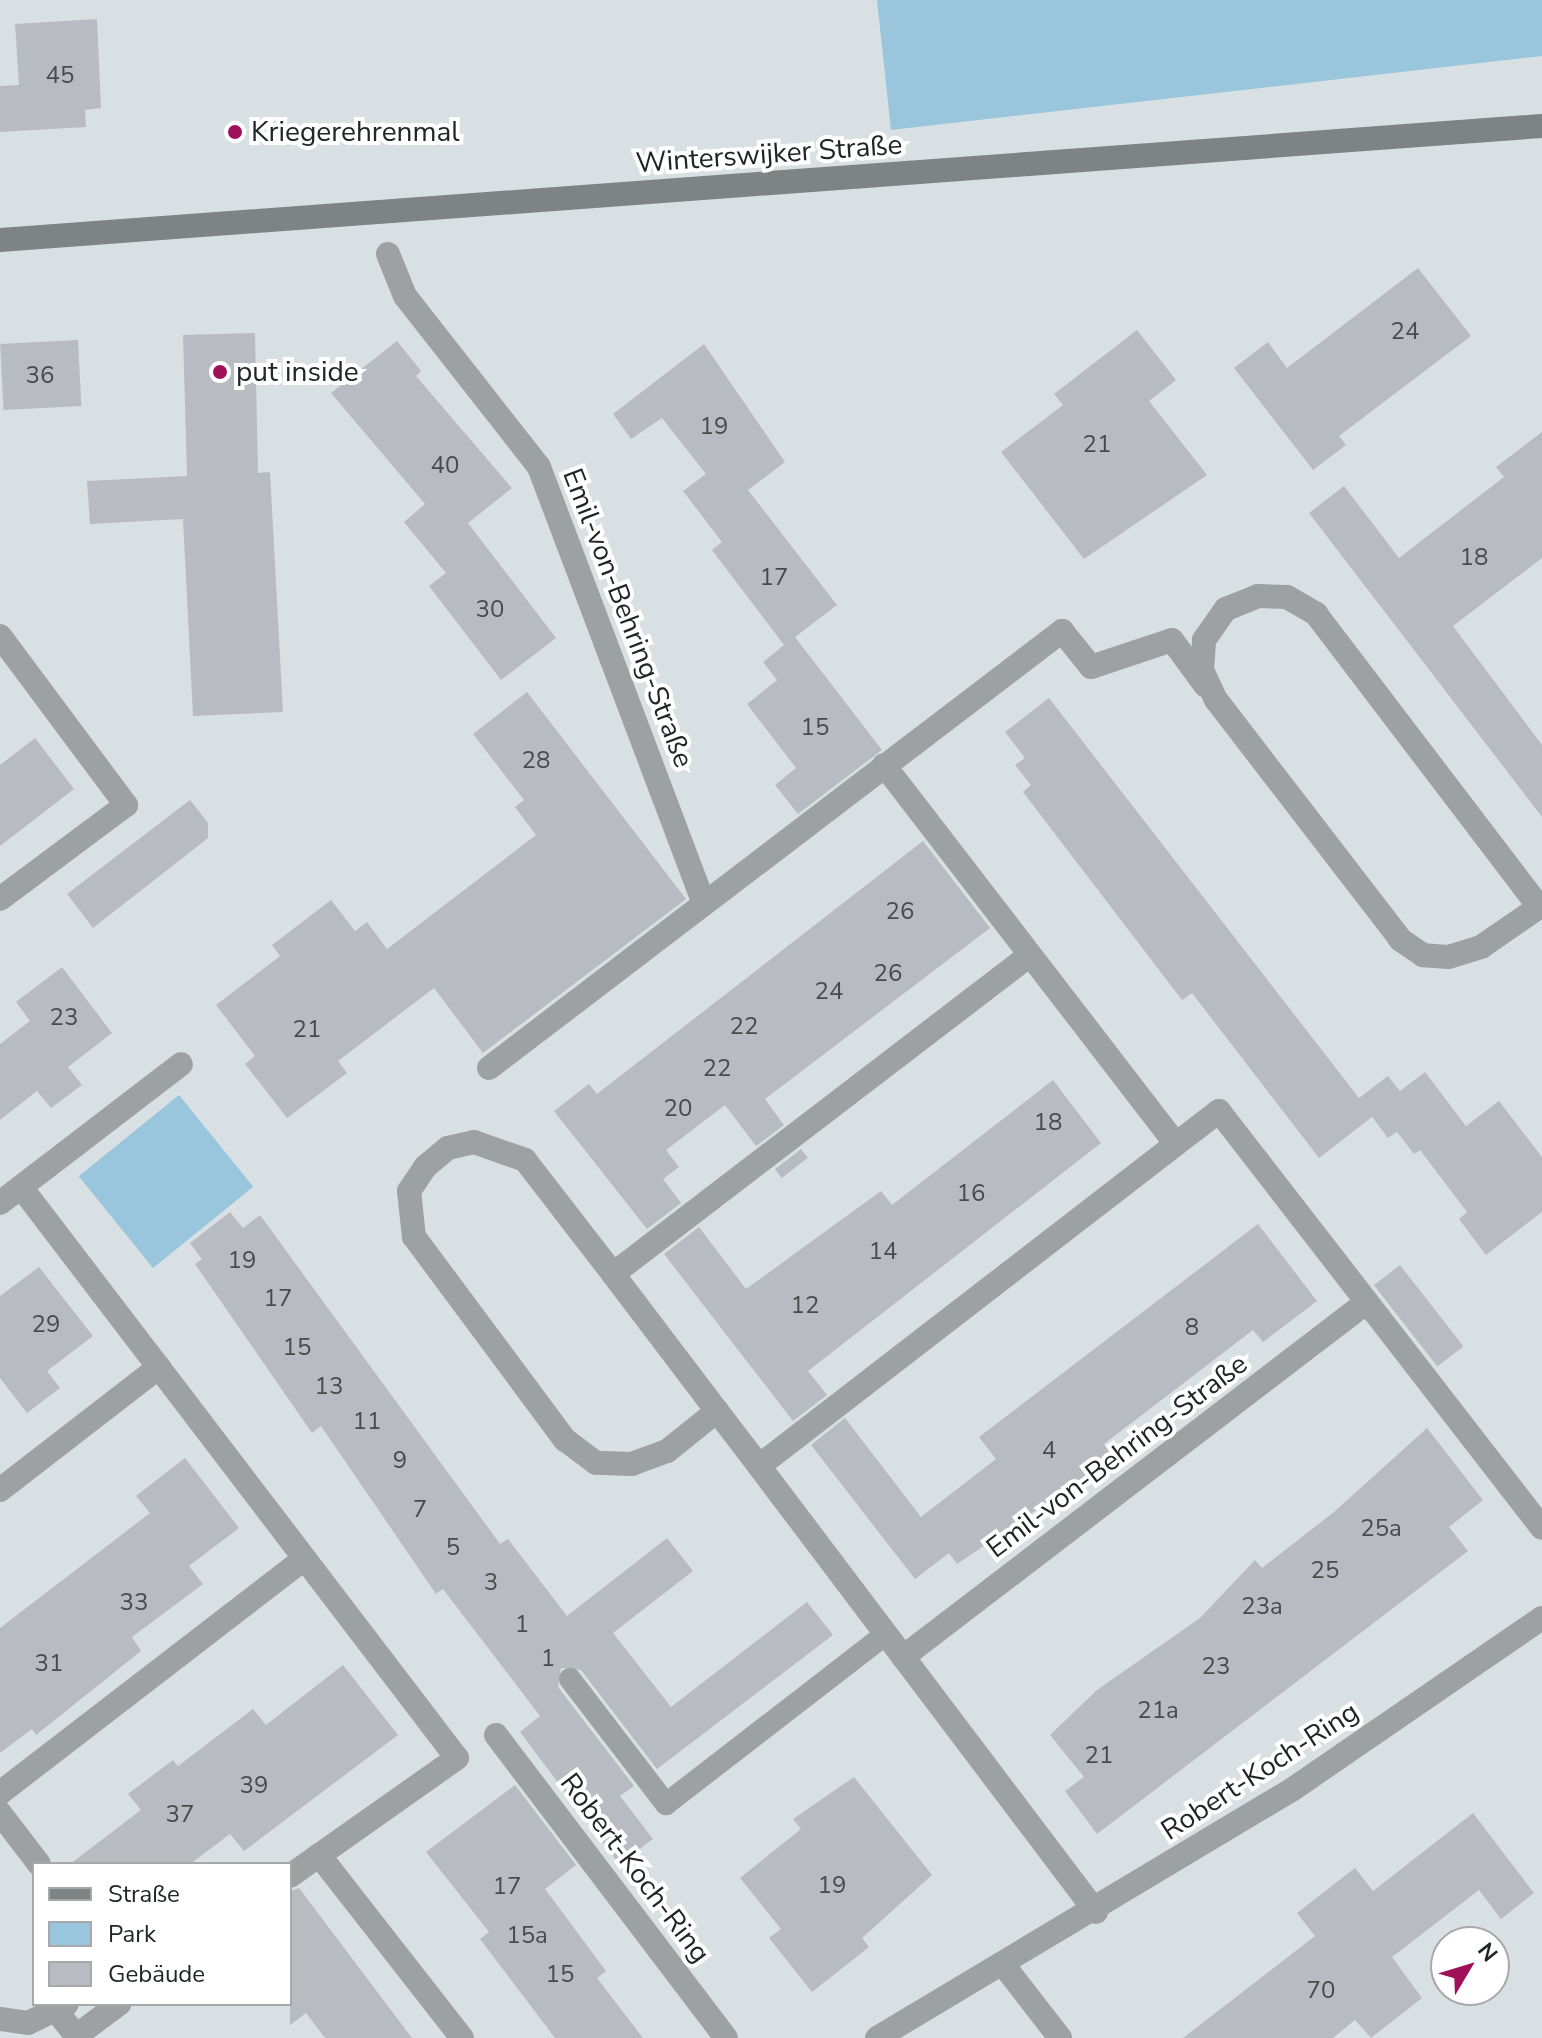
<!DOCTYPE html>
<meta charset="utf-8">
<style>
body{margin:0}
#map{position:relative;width:1542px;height:2038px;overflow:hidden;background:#d8e0e3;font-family:"Nunito Sans",sans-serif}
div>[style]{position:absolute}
.green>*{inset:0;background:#99c6dc;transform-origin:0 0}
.building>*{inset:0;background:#b8bcc2;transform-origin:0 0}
.lane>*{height:22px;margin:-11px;padding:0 11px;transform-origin:11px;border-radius:11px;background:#9da1a1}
.street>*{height:24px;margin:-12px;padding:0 12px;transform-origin:12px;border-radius:12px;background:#9da1a1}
.secondary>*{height:24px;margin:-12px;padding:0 12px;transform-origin:12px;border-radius:12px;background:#7e8384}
.dots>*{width:22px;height:22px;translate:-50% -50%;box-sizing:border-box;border:4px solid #fff;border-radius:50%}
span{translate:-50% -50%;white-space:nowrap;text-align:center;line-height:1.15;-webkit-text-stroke:8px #fff;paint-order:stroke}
.number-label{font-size:24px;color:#484b4d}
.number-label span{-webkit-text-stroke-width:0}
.poi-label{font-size:28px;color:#222526}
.left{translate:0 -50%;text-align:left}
.street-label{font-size:28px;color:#222526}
.legend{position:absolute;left:32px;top:1862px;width:260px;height:144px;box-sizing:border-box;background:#fff;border:2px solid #a7a8a8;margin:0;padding:10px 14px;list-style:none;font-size:24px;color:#222526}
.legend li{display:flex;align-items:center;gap:16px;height:40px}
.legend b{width:40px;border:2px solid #a7a8a8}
.north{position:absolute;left:1430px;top:1926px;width:80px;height:80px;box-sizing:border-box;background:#fff;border:2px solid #a7a8a8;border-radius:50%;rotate:52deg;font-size:22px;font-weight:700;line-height:32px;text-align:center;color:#222526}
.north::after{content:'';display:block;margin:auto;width:28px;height:36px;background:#9f1059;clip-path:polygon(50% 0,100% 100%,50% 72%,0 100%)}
</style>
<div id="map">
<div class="green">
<div style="clip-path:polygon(877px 0,1542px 0,1542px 56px,891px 130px)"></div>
<div style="left:179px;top:1095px;width:118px;height:129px;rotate:51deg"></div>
</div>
<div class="building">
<div style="clip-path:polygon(97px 19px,101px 108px,85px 110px,86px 127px,0 132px,0 86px,19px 85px,15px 24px)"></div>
<div style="clip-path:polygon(1418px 268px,1471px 336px,1339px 436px,1346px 445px,1313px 470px,1234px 368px,1268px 342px,1287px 368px)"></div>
<div style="clip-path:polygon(1137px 330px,1176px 380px,1149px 401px,1207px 475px,1084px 559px,1001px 452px,1063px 405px,1054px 394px)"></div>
<div style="clip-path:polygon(255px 333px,258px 473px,270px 472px,283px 712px,193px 716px,183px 519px,90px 524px,87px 481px,187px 476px,183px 335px)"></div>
<div style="left:78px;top:340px;width:66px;height:78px;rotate:87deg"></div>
<div style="clip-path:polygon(397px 341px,421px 371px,416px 376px,512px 488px,468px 523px,556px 638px,501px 680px,429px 586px,446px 573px,404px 522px,425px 504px,331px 393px)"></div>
<div style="clip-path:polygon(704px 344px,785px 462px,748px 490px,837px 605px,795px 637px,882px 750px,798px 814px,775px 785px,796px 768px,747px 704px,777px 680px,763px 662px,784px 645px,712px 550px,722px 542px,683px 491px,706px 474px,662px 418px,631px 439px,613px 414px)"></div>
<div style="clip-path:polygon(1542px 432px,1542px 558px,1453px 626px,1542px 745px,1542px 817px,1309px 513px,1344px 486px,1399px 558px,1504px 477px,1496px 467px)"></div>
<div style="clip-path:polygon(527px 692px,686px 899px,483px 1053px,434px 988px,338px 1061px,347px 1073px,287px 1118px,245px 1064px,255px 1056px,216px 1005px,280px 956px,272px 945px,331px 900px,355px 931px,367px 922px,387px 949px,536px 835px,515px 807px,524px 800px,473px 734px)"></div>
<div style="clip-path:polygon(1049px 698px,1359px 1098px,1388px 1076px,1400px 1091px,1425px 1072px,1466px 1126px,1499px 1101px,1542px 1157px,1542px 1212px,1486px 1255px,1459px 1219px,1467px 1212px,1420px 1150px,1414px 1154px,1397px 1132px,1388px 1138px,1372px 1117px,1319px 1158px,1192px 993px,1182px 1000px,1023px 792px,1031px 785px,1015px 765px,1025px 758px,1005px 732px)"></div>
<div style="clip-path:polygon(35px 738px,74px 789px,0 846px,0 765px)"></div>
<div style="clip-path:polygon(190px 800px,208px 823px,208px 838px,93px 928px,67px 894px)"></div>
<div style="clip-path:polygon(923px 841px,990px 928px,765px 1099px,784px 1125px,756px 1146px,725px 1105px,666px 1150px,679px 1167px,663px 1179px,681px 1203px,647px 1229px,554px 1111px,589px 1084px,597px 1094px)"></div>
<div style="clip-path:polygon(62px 967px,112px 1033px,68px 1067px,82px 1085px,51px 1108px,37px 1091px,0 1120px,0 1044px,30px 1021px,16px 1002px)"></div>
<div style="clip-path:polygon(1053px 1080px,1101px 1143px,808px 1371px,827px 1395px,793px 1421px,664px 1254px,699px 1227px,746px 1289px,881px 1191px,892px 1205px)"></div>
<div style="left:801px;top:1149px;width:11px;height:33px;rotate:52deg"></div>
<div style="clip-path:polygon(230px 1212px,243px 1228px,260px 1215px,500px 1544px,508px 1539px,567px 1616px,667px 1538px,693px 1571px,613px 1633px,671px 1707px,807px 1602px,833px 1635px,657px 1769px,581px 1670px,561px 1668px,558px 1687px,634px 1786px,620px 1796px,653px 1839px,619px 1864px,520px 1732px,540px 1716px,443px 1589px,436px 1594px,321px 1426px,312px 1433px,195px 1264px,202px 1259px,190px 1243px)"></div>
<div style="clip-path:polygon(1258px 1224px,1317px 1301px,1263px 1342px,1253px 1330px,1104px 1444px,1113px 1458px,957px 1564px,949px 1553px,915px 1579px,811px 1445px,845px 1418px,921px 1517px,996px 1459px,979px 1437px)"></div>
<div style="left:1400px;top:1265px;width:103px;height:33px;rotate:52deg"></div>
<div style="clip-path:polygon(39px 1267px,93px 1336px,47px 1371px,60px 1388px,27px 1413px,0 1378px,0 1296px)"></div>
<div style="clip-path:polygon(1427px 1428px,1483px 1500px,1449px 1527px,1468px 1551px,1097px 1834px,1065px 1791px,1084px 1777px,1050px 1735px,1097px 1690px,1200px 1618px,1255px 1560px,1262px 1568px,1334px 1512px)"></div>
<div style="clip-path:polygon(185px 1458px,239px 1528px,189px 1566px,203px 1584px,132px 1637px,141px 1651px,36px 1735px,32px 1729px,0 1753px,0 1628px,150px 1513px,136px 1496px)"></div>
<div style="clip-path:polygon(343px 1665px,398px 1735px,244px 1851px,230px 1834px,190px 1864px,70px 1864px,141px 1810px,128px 1794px,173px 1760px,178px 1766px,253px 1709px,266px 1725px)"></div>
<div style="clip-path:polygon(854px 1777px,932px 1875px,862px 1938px,869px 1947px,812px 1992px,769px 1938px,781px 1929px,740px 1878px,801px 1829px,793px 1819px)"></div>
<div style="clip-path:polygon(515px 1785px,576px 1865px,545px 1889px,606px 1971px,597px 1978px,643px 2038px,555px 2038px,480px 1939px,489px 1932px,426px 1852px)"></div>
<div style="clip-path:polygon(1473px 1813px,1534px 1893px,1501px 1919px,1479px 1890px,1392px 1957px,1422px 1998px,1371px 2038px,1355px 2020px,1333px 2038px,1183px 2038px,1315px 1936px,1297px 1913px,1355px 1868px,1373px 1891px)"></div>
<div style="clip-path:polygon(299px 1888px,412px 2038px,325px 2038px,306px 2013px,290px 2025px,290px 1891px)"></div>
</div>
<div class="lane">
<div style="left:570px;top:1679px;width:158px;rotate:52.5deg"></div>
<div style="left:666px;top:1804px;width:278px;rotate:-37.7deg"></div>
</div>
<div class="street">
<div style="left:388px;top:254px;width:45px;rotate:68deg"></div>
<div style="left:405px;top:296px;width:217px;rotate:51.9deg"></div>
<div style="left:539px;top:467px;width:465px;rotate:69.3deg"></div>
<div style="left:1258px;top:596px;width:29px;rotate:2deg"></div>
<div style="left:1287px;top:597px;width:34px;rotate:30deg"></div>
<div style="left:1316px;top:614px;width:368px;rotate:52.7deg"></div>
<div style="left:1539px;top:907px;width:70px;rotate:145.4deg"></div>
<div style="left:1481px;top:947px;width:34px;rotate:163deg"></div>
<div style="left:1449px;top:957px;width:26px;rotate:-176deg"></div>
<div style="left:1423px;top:955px;width:27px;rotate:-146deg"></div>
<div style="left:1401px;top:940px;width:303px;rotate:-127.6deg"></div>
<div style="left:1216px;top:700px;width:33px;rotate:-115deg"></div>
<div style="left:1202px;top:670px;width:30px;rotate:-86deg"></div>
<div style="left:1204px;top:640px;width:38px;rotate:-55deg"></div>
<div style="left:1226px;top:609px;width:35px;rotate:-22deg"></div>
<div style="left:0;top:636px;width:211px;rotate:53.3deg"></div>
<div style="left:126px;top:805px;width:157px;rotate:143.3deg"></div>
<div style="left:884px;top:765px;width:478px;rotate:52.4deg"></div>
<div style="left:1176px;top:1144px;width:54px;rotate:-37.5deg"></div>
<div style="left:1219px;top:1111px;width:527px;rotate:52.24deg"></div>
<div style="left:489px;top:1068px;width:721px;rotate:-37.33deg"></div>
<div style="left:1062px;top:631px;width:46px;rotate:51.1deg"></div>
<div style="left:1091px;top:667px;width:85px;rotate:-18.4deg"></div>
<div style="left:1172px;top:640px;width:56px;rotate:53.7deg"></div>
<div style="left:21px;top:1187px;width:718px;rotate:52.64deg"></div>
<div style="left:457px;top:1758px;width:204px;rotate:144.8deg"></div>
<div style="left:0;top:1203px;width:228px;rotate:-37.5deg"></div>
<div style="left:613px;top:1274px;width:525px;rotate:-37.42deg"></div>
<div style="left:717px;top:1411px;width:64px;rotate:141.3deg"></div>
<div style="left:667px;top:1451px;width:37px;rotate:160deg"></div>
<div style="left:632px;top:1464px;width:36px;rotate:-178deg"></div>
<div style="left:596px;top:1463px;width:39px;rotate:-143deg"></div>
<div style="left:565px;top:1440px;width:253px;rotate:-126.6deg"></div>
<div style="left:414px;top:1237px;width:46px;rotate:-96.2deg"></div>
<div style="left:409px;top:1191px;width:29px;rotate:-56deg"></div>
<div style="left:425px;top:1167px;width:30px;rotate:-40deg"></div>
<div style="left:448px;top:1148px;width:27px;rotate:-13deg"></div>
<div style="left:474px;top:1142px;width:54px;rotate:19.4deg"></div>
<div style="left:525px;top:1160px;width:144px;rotate:52.3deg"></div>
<div style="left:613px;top:1274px;width:172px;rotate:52.8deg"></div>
<div style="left:717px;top:1411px;width:69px;rotate:52.6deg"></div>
<div style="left:759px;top:1466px;width:559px;rotate:52.93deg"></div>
<div style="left:759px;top:1466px;width:527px;rotate:-37.67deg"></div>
<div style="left:0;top:1490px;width:201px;rotate:-37.7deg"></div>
<div style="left:903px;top:1657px;width:584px;rotate:-37.42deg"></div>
<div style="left:496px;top:1735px;width:380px;rotate:52.8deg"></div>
<div style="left:0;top:1793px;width:384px;rotate:-37.6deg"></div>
<div style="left:0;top:1813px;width:64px;rotate:52.6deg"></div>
<div style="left:319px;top:1855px;width:232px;rotate:52deg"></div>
<div style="left:1005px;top:1967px;width:90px;rotate:52.2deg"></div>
<div style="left:59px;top:2014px;width:28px;rotate:52deg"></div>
<div style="left:76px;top:2036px;width:54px;rotate:-36.7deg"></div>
<div style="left:0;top:2019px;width:28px;rotate:8deg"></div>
<div style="left:28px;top:2023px;width:43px;rotate:-26deg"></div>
<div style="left:877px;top:2038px;width:485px;rotate:-30.9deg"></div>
<div style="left:1293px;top:1789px;width:302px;rotate:-34.5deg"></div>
</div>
<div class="secondary">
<div style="left:0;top:240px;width:1546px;rotate:-4.23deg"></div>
</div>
<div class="dots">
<div style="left:235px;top:132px;background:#9f1059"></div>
<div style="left:220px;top:372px;background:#9f1059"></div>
</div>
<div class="number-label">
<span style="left:60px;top:76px">45</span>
<span style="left:1405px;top:332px">24</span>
<span style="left:40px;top:376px">36</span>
<span style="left:714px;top:427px">19</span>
<span style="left:1097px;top:445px">21</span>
<span style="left:445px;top:466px">40</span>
<span style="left:1474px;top:558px">18</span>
<span style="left:774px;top:578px">17</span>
<span style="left:490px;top:610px">30</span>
<span style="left:815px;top:728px">15</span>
<span style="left:536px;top:761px">28</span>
<span style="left:900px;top:912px">26</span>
<span style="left:888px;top:974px">26</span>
<span style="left:829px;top:992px">24</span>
<span style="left:64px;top:1018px">23</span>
<span style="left:744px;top:1027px">22</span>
<span style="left:307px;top:1030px">21</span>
<span style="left:717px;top:1069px">22</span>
<span style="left:678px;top:1109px">20</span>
<span style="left:1048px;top:1123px">18</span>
<span style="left:971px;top:1194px">16</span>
<span style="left:883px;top:1252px">14</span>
<span style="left:242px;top:1261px">19</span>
<span style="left:278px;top:1299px">17</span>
<span style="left:805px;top:1306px">12</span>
<span style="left:46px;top:1325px">29</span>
<span style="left:1192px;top:1328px">8</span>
<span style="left:297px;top:1348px">15</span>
<span style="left:329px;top:1387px">13</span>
<span style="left:367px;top:1422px">11</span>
<span style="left:1049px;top:1451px">4</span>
<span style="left:400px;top:1461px">9</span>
<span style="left:420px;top:1510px">7</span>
<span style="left:1381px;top:1529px">25a</span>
<span style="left:453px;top:1548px">5</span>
<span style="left:1325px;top:1571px">25</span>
<span style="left:491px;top:1583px">3</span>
<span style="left:134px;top:1603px">33</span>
<span style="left:1262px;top:1607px">23a</span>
<span style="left:522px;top:1625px">1</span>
<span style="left:548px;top:1659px">1</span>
<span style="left:49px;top:1664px">31</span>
<span style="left:1216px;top:1667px">23</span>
<span style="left:1158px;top:1711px">21a</span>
<span style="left:1099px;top:1756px">21</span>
<span style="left:254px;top:1786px">39</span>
<span style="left:180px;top:1815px">37</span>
<span style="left:832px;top:1886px">19</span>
<span style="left:507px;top:1887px">17</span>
<span style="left:527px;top:1936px">15a</span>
<span style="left:560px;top:1975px">15</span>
<span style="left:1321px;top:1991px">70</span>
</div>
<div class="poi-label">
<span class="left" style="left:251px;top:132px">Kriegerehrenmal</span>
<span class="left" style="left:236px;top:372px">put inside</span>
</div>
<div class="street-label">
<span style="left:769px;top:154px;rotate:-4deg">Winterswijker Straße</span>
<span style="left:628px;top:618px;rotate:69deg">Emil-von-Behring-Straße</span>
<span style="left:1117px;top:1456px;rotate:-37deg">Emil-von-Behring-Straße</span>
<span style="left:1260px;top:1771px;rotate:-33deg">Robert-Koch-Ring</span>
<span style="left:635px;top:1868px;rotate:53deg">Robert-Koch-Ring</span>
</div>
<ul class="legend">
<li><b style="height:10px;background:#7e8384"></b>Straße</li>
<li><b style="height:22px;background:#99c6dc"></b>Park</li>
<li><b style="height:22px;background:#b8bcc2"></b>Gebäude</li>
</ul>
<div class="north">N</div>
</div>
